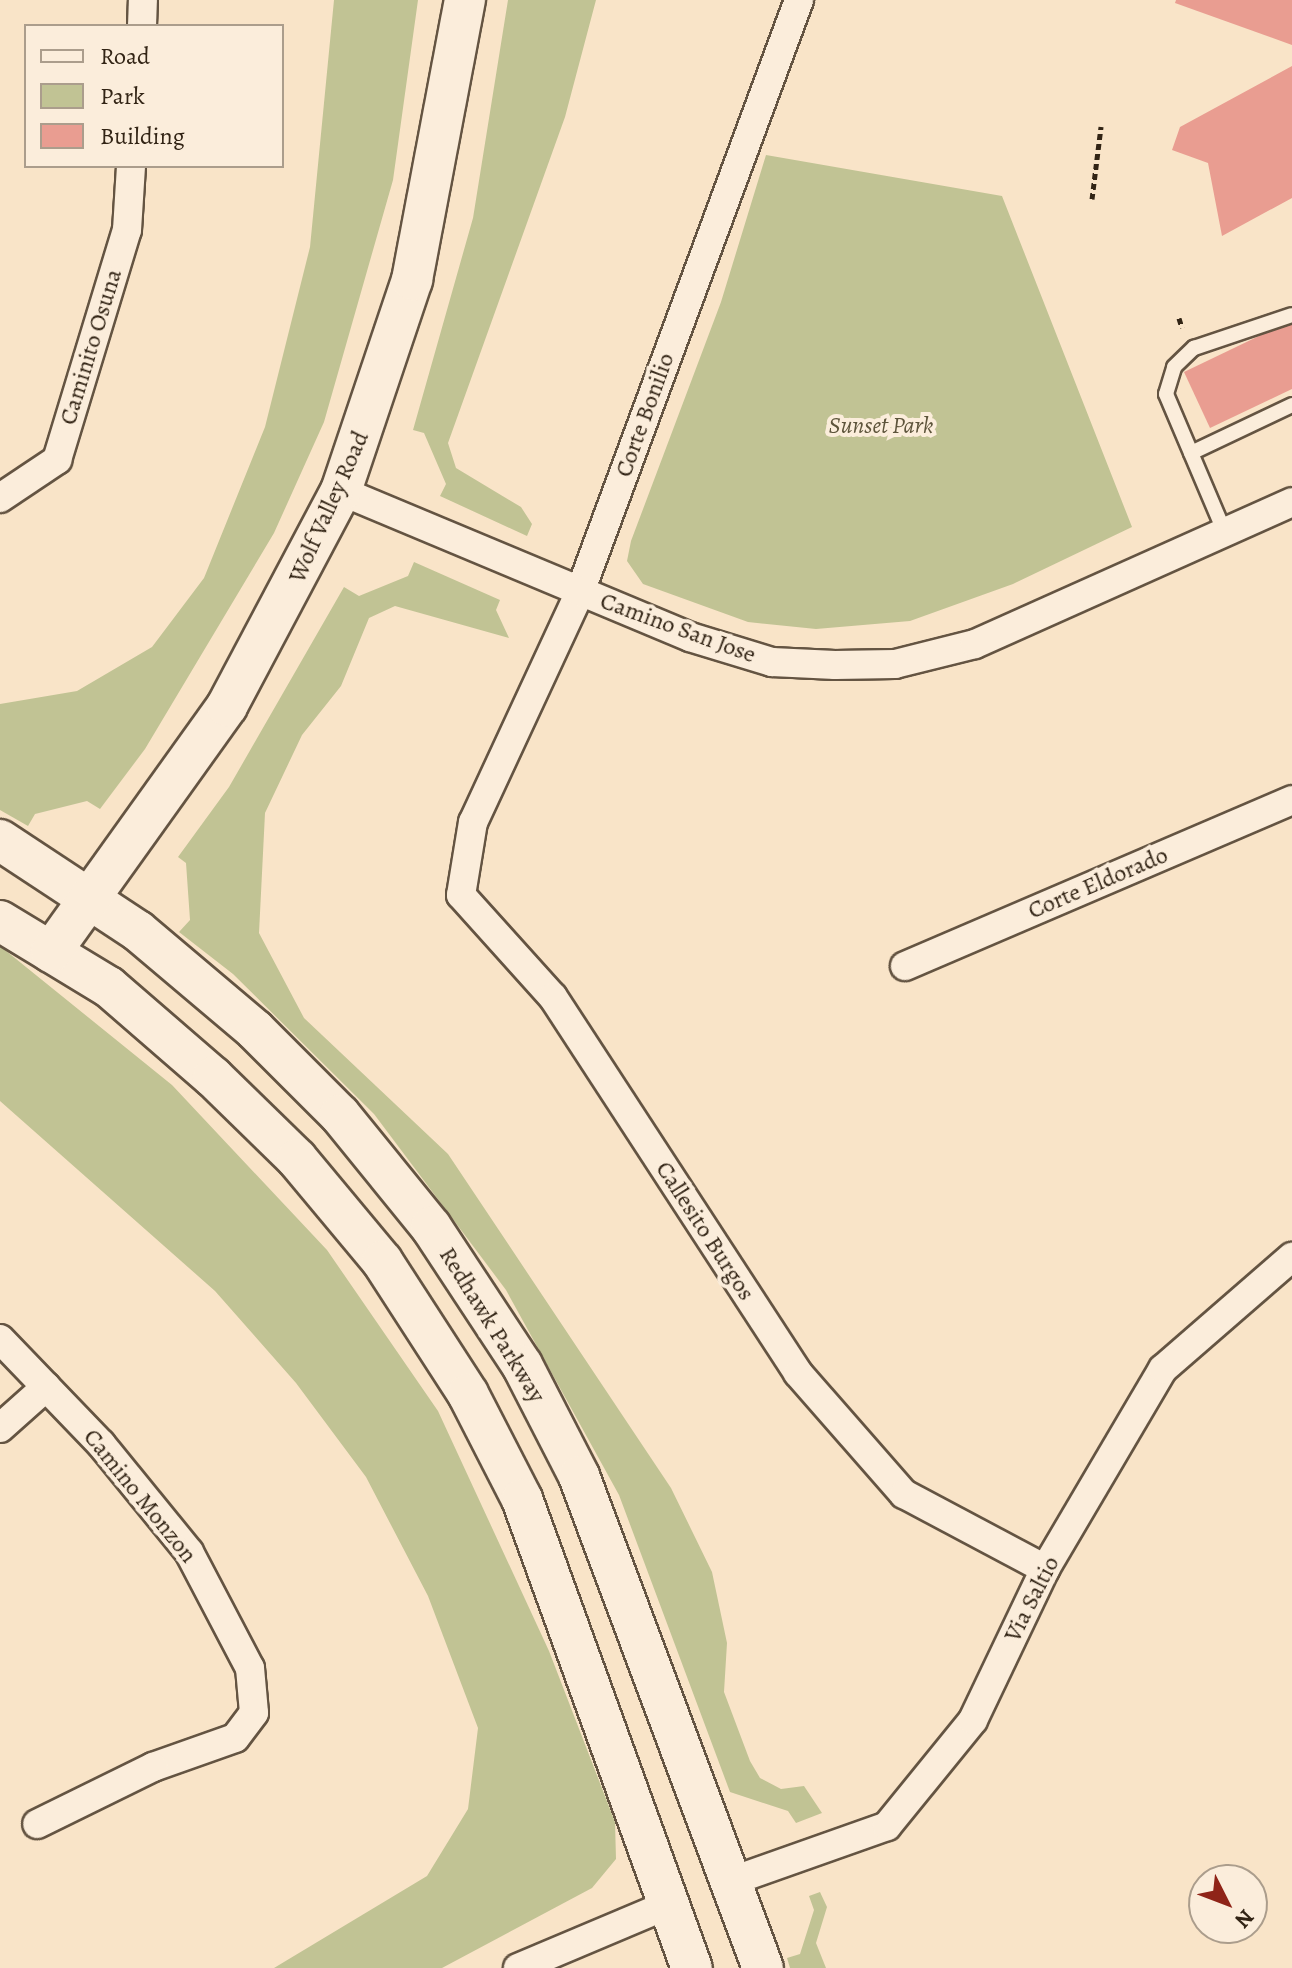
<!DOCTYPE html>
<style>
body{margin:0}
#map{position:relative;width:1292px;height:1968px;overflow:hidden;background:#f9e4c8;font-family:Alegreya,serif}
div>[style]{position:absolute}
.green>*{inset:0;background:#c1c394}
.building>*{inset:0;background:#e99d91}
.path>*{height:5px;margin-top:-2.5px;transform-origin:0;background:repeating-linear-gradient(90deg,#322415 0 6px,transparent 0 10px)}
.roads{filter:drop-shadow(2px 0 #645442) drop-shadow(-2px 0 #645442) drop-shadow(0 2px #645442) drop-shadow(0 -2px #645442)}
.service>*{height:14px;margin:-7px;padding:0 7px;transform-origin:7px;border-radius:7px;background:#fbeddb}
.minor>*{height:28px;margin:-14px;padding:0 14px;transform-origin:14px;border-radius:14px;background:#fbeddb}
.secondary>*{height:40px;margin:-20px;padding:0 20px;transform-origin:20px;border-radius:20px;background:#fbeddb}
span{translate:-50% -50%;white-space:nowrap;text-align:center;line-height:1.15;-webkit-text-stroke:8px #fbeddb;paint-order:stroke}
.street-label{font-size:24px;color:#322415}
.park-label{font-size:24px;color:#5d543b;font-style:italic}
.legend{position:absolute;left:24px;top:24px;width:260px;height:144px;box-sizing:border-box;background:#fbeddb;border:2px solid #ab9d8c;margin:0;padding:10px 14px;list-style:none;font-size:24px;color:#322415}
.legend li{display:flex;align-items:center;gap:16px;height:40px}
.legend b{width:40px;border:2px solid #ab9d8c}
.north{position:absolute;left:1188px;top:1864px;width:80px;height:80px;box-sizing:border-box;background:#fbeddb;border:2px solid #ab9d8c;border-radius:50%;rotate:132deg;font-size:22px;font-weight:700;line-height:32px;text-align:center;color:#322415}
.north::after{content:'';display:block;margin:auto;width:28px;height:36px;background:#8f2418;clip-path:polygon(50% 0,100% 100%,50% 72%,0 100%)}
</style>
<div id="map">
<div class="green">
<div style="clip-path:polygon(334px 0,418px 0,393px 180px,324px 422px,274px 533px,145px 749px,100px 809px,87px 801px,35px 814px,28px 826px,0 810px,0 704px,77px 691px,152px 647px,204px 578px,265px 427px,310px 247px)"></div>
<div style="clip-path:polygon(508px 0,596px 0,565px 117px,448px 443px,456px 468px,521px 507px,532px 524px,527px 536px,440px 496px,446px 484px,424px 433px,413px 430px,473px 218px)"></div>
<div style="clip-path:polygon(766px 155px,1002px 196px,1132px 527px,1013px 584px,910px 621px,816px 629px,748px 622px,643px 584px,627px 561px,631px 541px,721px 302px)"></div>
<div style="clip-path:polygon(414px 562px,500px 600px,496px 610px,509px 638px,395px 606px,369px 618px,341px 686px,302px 735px,265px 813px,259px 933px,304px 1018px,448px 1154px,671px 1488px,712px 1572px,727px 1643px,724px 1692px,750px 1761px,760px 1778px,781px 1789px,804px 1786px,822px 1813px,796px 1823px,788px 1811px,730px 1792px,619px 1495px,506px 1290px,374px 1114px,233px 974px,179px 932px,190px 920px,186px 863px,178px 857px,229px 787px,344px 587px,359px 596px,408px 576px)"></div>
<div style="clip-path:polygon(0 946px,172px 1085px,327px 1250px,438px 1411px,549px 1651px,615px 1822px,616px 1859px,592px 1888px,442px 1968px,274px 1968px,427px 1876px,468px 1809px,478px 1728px,428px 1596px,366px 1477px,296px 1383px,215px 1291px,0 1101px)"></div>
<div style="clip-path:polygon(820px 1892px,827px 1907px,816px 1943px,826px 1968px,790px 1968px,787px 1958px,800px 1954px,814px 1910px,809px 1896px)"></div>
</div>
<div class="building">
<div style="clip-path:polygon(1176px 0,1292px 0,1292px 45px,1175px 3px)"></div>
<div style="clip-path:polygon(1292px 66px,1292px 198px,1222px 236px,1208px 163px,1172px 150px,1180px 127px)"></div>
<div style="clip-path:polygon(1292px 320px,1292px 389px,1210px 428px,1184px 372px)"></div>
</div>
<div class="path">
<div style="left:1092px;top:199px;width:73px;rotate:-82.9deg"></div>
<div style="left:1179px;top:318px;width:10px;rotate:73deg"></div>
</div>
<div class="roads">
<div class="service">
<div style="left:1191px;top:453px;width:112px;rotate:-25.4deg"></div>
<div style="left:1225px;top:533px;width:151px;rotate:-113deg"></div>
<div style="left:1166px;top:394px;width:28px;rotate:-73deg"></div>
<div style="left:1174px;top:367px;width:28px;rotate:-44deg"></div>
<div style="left:1194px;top:348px;width:103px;rotate:-18.6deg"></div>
</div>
<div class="minor">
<div style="left:799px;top:0;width:631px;rotate:110.3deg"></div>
<div style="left:580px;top:592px;width:254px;rotate:114.9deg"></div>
<div style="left:473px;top:822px;width:74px;rotate:99.3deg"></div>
<div style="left:461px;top:895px;width:137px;rotate:48deg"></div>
<div style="left:553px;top:997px;width:449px;rotate:56.9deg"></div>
<div style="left:798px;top:1373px;width:161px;rotate:48.8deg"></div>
<div style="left:904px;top:1494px;width:160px;rotate:28deg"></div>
<div style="left:142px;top:26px;width:26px;rotate:-88deg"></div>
<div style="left:341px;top:491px;width:378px;rotate:22.7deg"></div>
<div style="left:690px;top:637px;width:86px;rotate:17deg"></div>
<div style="left:772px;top:662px;width:63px;rotate:2.7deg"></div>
<div style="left:835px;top:665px;width:60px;rotate:-1deg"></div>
<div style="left:895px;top:664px;width:82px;rotate:-14deg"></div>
<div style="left:975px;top:644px;width:347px;rotate:-24.1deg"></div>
<div style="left:0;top:498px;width:69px;rotate:-33.7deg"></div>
<div style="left:57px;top:460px;width:240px;rotate:-73.1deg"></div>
<div style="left:127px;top:230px;width:64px;rotate:-86.4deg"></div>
<div style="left:905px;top:966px;width:421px;rotate:-23.2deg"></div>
<div style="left:0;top:1339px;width:146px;rotate:46.1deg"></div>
<div style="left:101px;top:1444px;width:139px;rotate:50.8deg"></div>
<div style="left:189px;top:1552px;width:131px;rotate:62.3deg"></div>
<div style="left:250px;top:1668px;width:45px;rotate:84.9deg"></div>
<div style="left:254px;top:1713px;width:31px;rotate:127deg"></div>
<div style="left:235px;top:1738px;width:87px;rotate:160.5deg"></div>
<div style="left:153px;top:1767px;width:129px;rotate:153.8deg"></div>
<div style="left:0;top:1428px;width:62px;rotate:-41.7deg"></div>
<div style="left:732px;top:1881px;width:164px;rotate:-19.5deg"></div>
<div style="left:887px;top:1826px;width:136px;rotate:-50.9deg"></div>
<div style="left:973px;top:1720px;width:167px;rotate:-64.5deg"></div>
<div style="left:1045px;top:1569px;width:232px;rotate:-59.5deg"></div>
<div style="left:1163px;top:1369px;width:171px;rotate:-41deg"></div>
<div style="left:518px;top:1968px;width:167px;rotate:-22.9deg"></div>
</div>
<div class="secondary">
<div style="left:0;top:840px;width:165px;rotate:33.4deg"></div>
<div style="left:138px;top:931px;width:153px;rotate:40.2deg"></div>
<div style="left:255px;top:1030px;width:120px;rotate:45deg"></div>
<div style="left:340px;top:1115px;width:144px;rotate:50.9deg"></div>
<div style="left:431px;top:1227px;width:165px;rotate:56.6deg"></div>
<div style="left:522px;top:1365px;width:125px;rotate:62.8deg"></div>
<div style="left:579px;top:1476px;width:525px;rotate:69.5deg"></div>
<div style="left:0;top:921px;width:127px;rotate:31.2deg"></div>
<div style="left:109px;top:987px;width:138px;rotate:40.9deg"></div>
<div style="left:213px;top:1077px;width:117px;rotate:44.3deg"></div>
<div style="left:297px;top:1159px;width:133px;rotate:50.2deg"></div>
<div style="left:382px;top:1261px;width:158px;rotate:57.1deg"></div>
<div style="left:468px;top:1394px;width:118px;rotate:62.8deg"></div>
<div style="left:522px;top:1499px;width:499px;rotate:70.1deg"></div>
<div style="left:51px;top:952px;width:302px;rotate:-54.4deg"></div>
<div style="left:227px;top:706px;width:243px;rotate:-62.1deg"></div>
<div style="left:341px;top:491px;width:223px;rotate:-71.4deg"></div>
<div style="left:412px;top:280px;width:285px;rotate:-79.3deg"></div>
</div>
</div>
<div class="street-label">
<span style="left:91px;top:347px;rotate:-73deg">Caminito Osuna</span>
<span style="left:645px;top:415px;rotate:-70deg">Corte Bonilio</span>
<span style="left:329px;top:507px;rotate:-66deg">Wolf Valley Road</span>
<span style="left:678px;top:628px;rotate:20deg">Camino San Jose</span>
<span style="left:1098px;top:883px;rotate:-23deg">Corte Eldorado</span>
<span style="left:705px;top:1231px;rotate:57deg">Callesito Burgos</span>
<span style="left:492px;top:1325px;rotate:58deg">Redhawk Parkway</span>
<span style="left:140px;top:1496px;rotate:51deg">Camino Monzon</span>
<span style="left:1032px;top:1599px;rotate:-63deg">Via Saltio</span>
</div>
<div class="park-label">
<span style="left:881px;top:426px">Sunset Park</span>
</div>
<ul class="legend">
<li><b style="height:10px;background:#fbeddb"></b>Road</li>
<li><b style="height:22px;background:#c1c394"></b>Park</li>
<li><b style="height:22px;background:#e99d91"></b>Building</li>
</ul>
<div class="north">N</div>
</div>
